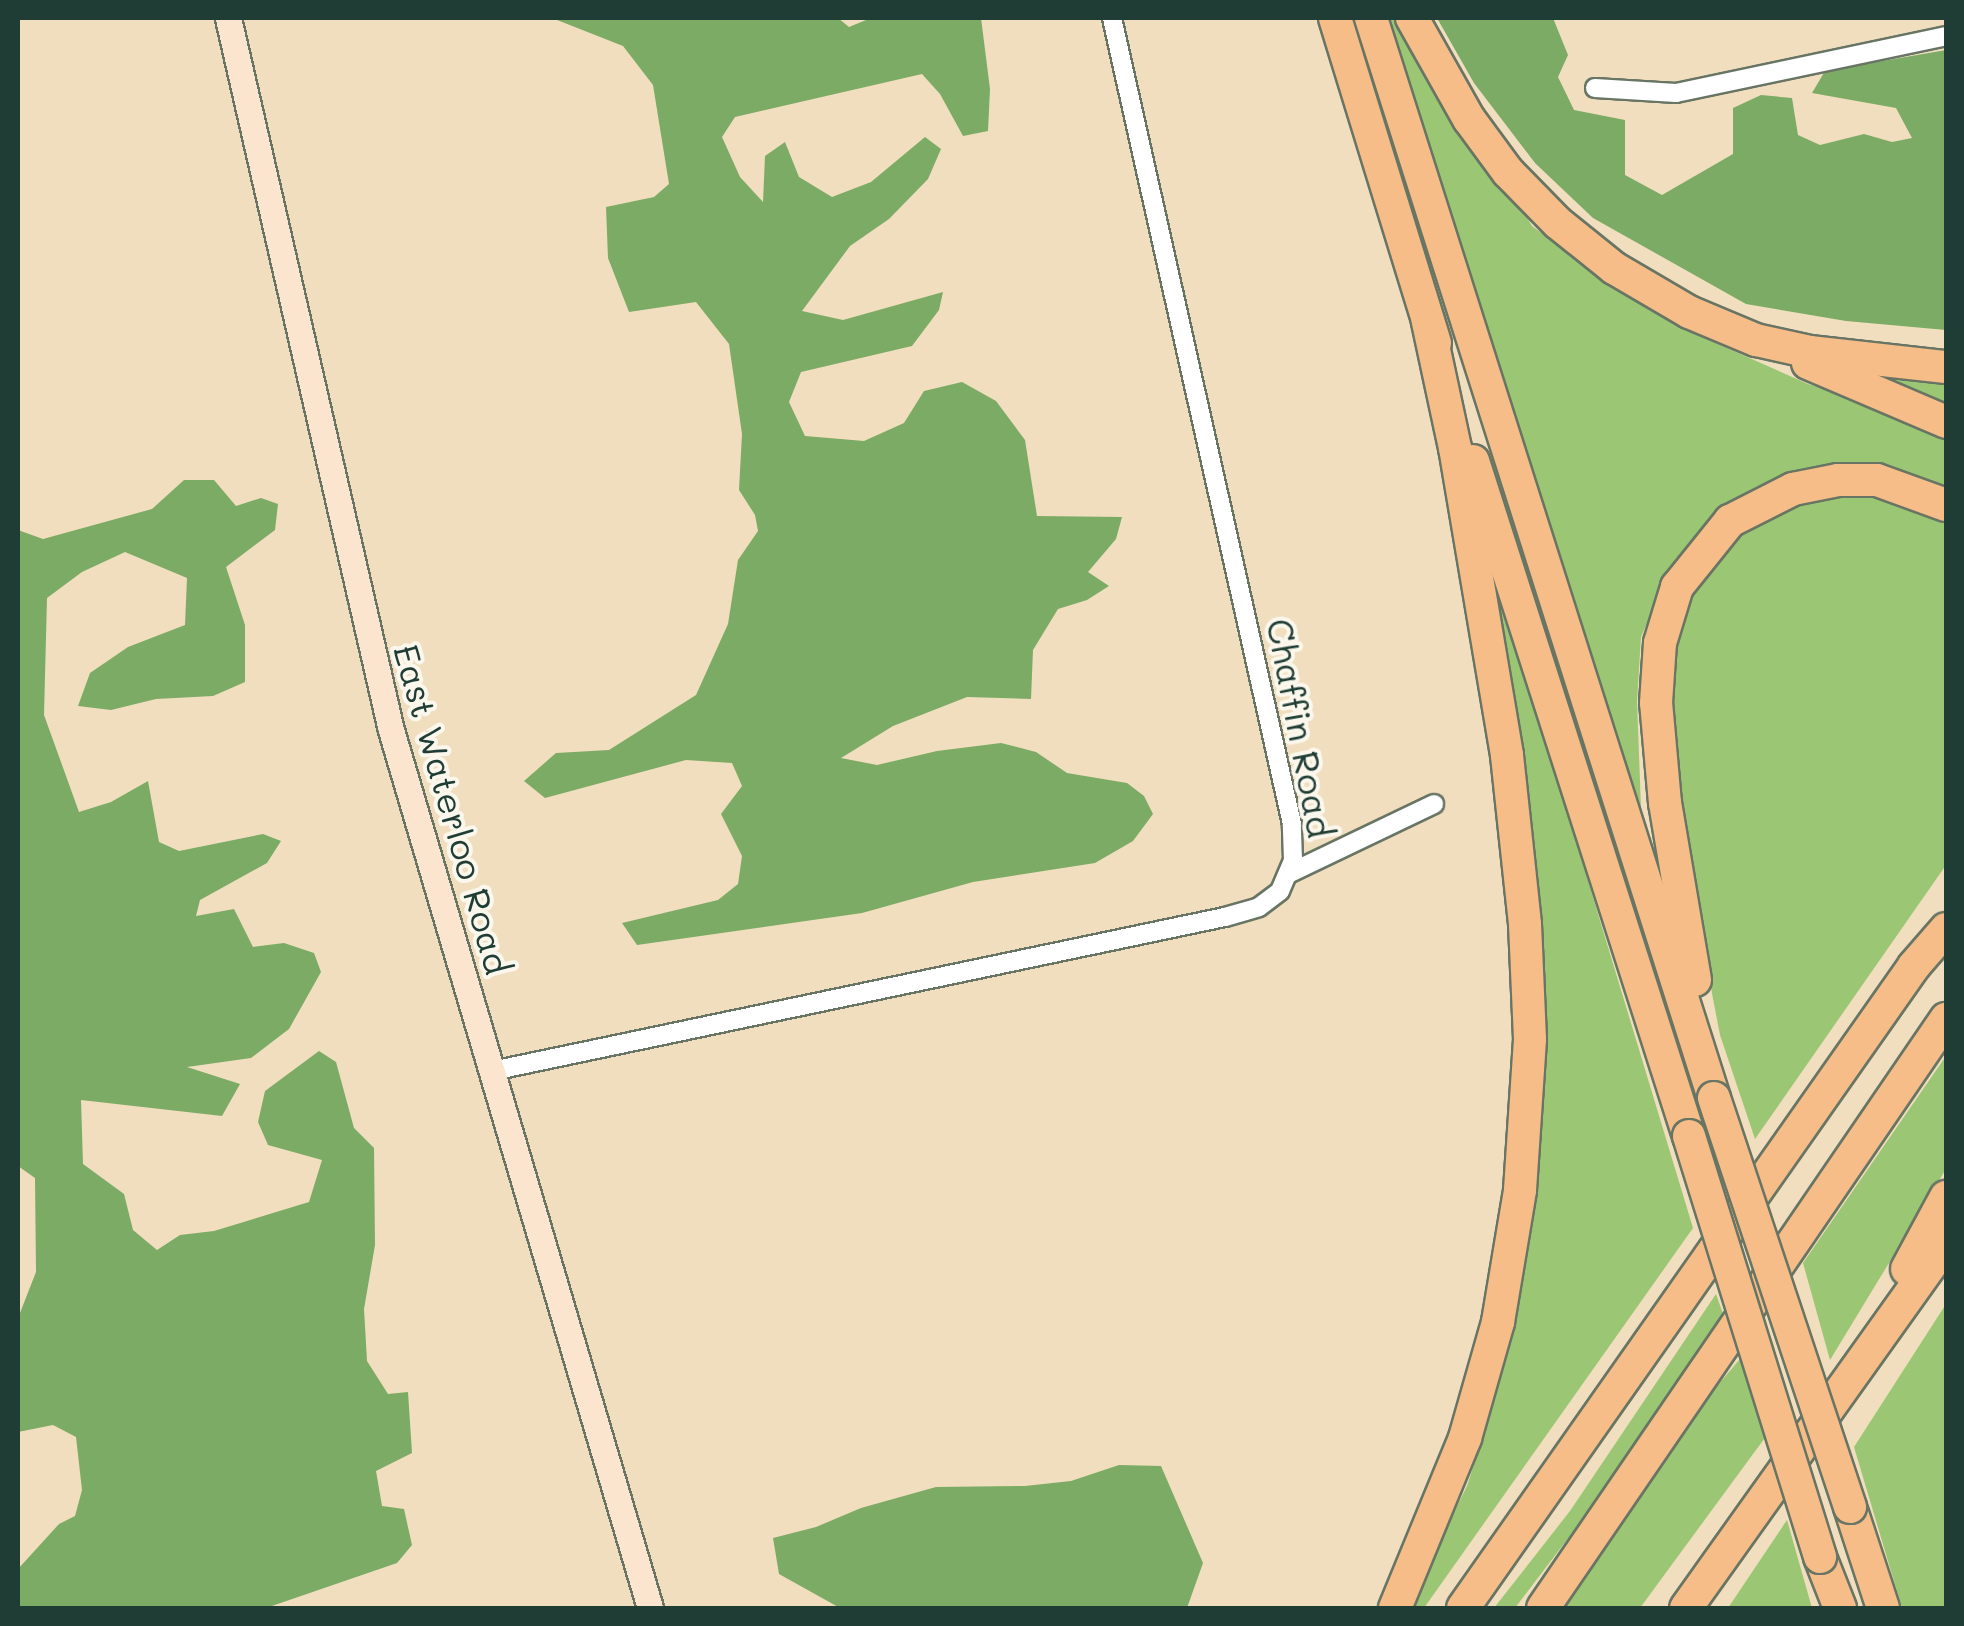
<!DOCTYPE html>
<style>
body{margin:0}
#map{position:relative;width:1964px;height:1626px;overflow:hidden;background:#f0debe;font-family:Mali,sans-serif}
div>[style]{position:absolute}
.green>*{inset:0;background:#9bc673}
.forest>*{inset:0;background:#7cab65}
.roads{filter:drop-shadow(2px 0 #687564) drop-shadow(-2px 0 #687564) drop-shadow(0 2px #687564) drop-shadow(0 -2px #687564)}
.street>*{height:18px;margin:-9px;padding:0 9px;transform-origin:9px;border-radius:9px;background:#fff}
.secondary>*{height:25px;margin:-12.5px;padding:0 12.5px;transform-origin:12.5px;border-radius:12.5px;background:#fce5cf}
.highway>*{height:32px;margin:-16px;padding:0 16px;transform-origin:16px;border-radius:16px;background:#f7bd88}
.bridges{filter:drop-shadow(2px 0 #687564) drop-shadow(-2px 0 #687564) drop-shadow(0 2px #687564) drop-shadow(0 -2px #687564)}
.highway-bridge>*{height:32px;margin:-16px;padding:0 16px;transform-origin:16px;border-radius:16px;background:#f7bd88}
span{translate:-50% -50%;white-space:nowrap;text-align:center;line-height:1.15;-webkit-text-stroke:8px #fbf7ec;paint-order:stroke}
.street-label{font-size:35px;color:#1f3d34}
.frame{position:absolute;inset:0;border:20px solid #1f3d34;pointer-events:none}
</style>
<div id="map">
<div class="green">
<div style="clip-path:polygon(1385px 18px,1404px 18px,1532px 226px,1625px 295px,1702px 337px,1808px 384px,1900px 413px,1946px 435px,1946px 499px,1926px 485px,1737px 507px,1688px 546px,1663px 586px,1641px 637px,1637px 701px,1641px 808px)"></div>
<div style="clip-path:polygon(1862px 370px,1946px 378px,1946px 412px)"></div>
<div style="clip-path:polygon(1848px 489px,1946px 514px,1946px 865px,1755px 1139px,1720px 1035px,1683px 842px,1667px 699px,1671px 633px,1716px 545px,1771px 506px)"></div>
<div style="clip-path:polygon(1484px 537px,1693px 1228px,1424px 1608px,1407px 1608px,1467px 1486px,1478px 1452px,1529px 1187px)"></div>
<div style="clip-path:polygon(1946px 1056px,1946px 1169px,1830px 1360px,1803px 1263px)"></div>
<div style="clip-path:polygon(1716px 1294px,1728px 1328px,1515px 1608px,1494px 1608px,1570px 1511px)"></div>
<div style="clip-path:polygon(1946px 1304px,1946px 1608px,1902px 1608px,1854px 1447px)"></div>
<div style="clip-path:polygon(1740px 1359px,1767px 1435px,1640px 1608px,1563px 1608px,1699px 1407px)"></div>
<div style="clip-path:polygon(1787px 1520px,1812px 1608px,1728px 1608px)"></div>
</div>
<div class="forest">
<div style="clip-path:polygon(552px 18px,838px 18px,849px 27px,871px 18px,981px 18px,990px 89px,988px 131px,963px 136px,940px 94px,922px 74px,735px 117px,722px 137px,740px 177px,763px 202px,765px 156px,785px 142px,799px 177px,832px 197px,871px 182px,925px 137px,941px 149px,928px 179px,889px 219px,850px 246px,802px 311px,843px 320px,943px 292px,939px 310px,912px 346px,801px 372px,789px 402px,805px 436px,864px 441px,904px 423px,924px 391px,962px 382px,996px 401px,1025px 440px,1037px 516px,1122px 517px,1116px 539px,1088px 572px,1109px 586px,1087px 600px,1058px 609px,1033px 650px,1031px 699px,967px 697px,893px 726px,841px 758px,877px 765px,937px 751px,1001px 743px,1036px 752px,1067px 773px,1127px 783px,1144px 796px,1153px 814px,1133px 841px,1095px 863px,973px 882px,862px 913px,637px 945px,622px 923px,718px 900px,738px 884px,742px 856px,721px 814px,742px 786px,732px 763px,686px 760px,545px 798px,524px 781px,556px 753px,609px 750px,696px 695px,728px 624px,738px 560px,758px 531px,755px 515px,739px 490px,742px 434px,729px 344px,696px 302px,629px 312px,608px 258px,606px 207px,654px 197px,669px 184px,653px 85px,623px 46px)"></div>
<div style="clip-path:polygon(1437px 18px,1553px 18px,1568px 55px,1558px 77px,1574px 110px,1625px 120px,1625px 175px,1662px 195px,1733px 154px,1733px 108px,1761px 95px,1792px 98px,1798px 135px,1820px 145px,1864px 134px,1892px 142px,1912px 138px,1896px 108px,1812px 93px,1825px 71px,1946px 50px,1946px 330px,1846px 321px,1746px 304px,1593px 218px,1535px 163px,1474px 83px)"></div>
<div style="clip-path:polygon(184px 480px,214px 480px,236px 506px,261px 498px,278px 504px,275px 530px,226px 567px,245px 625px,245px 682px,213px 696px,156px 699px,111px 710px,78px 706px,90px 673px,128px 647px,185px 625px,187px 578px,125px 552px,82px 572px,47px 598px,44px 715px,79px 812px,111px 802px,148px 781px,159px 842px,179px 851px,263px 834px,281px 841px,267px 863px,200px 900px,196px 916px,234px 909px,253px 947px,284px 943px,314px 953px,321px 972px,289px 1029px,251px 1058px,187px 1067px,240px 1084px,222px 1116px,81px 1100px,83px 1164px,124px 1194px,133px 1230px,157px 1250px,180px 1235px,214px 1231px,309px 1202px,322px 1160px,268px 1145px,258px 1122px,265px 1091px,319px 1051px,336px 1062px,354px 1128px,374px 1148px,375px 1245px,364px 1309px,367px 1361px,388px 1394px,408px 1392px,412px 1453px,376px 1471px,382px 1506px,404px 1509px,412px 1545px,397px 1563px,266px 1608px,18px 1608px,18px 1569px,59px 1524px,75px 1516px,82px 1490px,76px 1437px,53px 1425px,18px 1432px,18px 1318px,36px 1272px,35px 1178px,18px 1166px,18px 530px,43px 539px,152px 509px)"></div>
<div style="clip-path:polygon(1119px 1465px,1161px 1466px,1203px 1563px,1187px 1608px,840px 1608px,779px 1574px,773px 1538px,816px 1527px,861px 1508px,936px 1487px,1025px 1486px,1071px 1481px)"></div>
</div>
<div class="roads">
<div class="street">
<div style="left:1595px;top:88px;width:81px;rotate:3.5deg"></div>
<div style="left:1676px;top:93px;width:276px;rotate:-11.9deg"></div>
<div style="left:1288px;top:874px;width:162px;rotate:-25.6deg"></div>
<div style="left:492px;top:1071px;width:749px;rotate:-11.87deg"></div>
<div style="left:1225px;top:917px;width:35px;rotate:-16deg"></div>
<div style="left:1259px;top:907px;width:26px;rotate:-37deg"></div>
<div style="left:1280px;top:891px;width:34px;rotate:-67deg"></div>
<div style="left:1293px;top:860px;width:36px;rotate:-92deg"></div>
<div style="left:1292px;top:824px;width:826px;rotate:-102.59deg"></div>
</div>
<div class="secondary">
<div style="left:228px;top:18px;width:730px;rotate:77.11deg"></div>
<div style="left:391px;top:730px;width:915px;rotate:73.56deg"></div>
</div>
<div class="highway">
<div style="left:1335px;top:18px;width:340px;rotate:72.9deg"></div>
<div style="left:1371px;top:18px;width:1133px;rotate:72.38deg"></div>
<div style="left:1412px;top:18px;width:116px;rotate:60.6deg"></div>
<div style="left:1469px;top:119px;width:66px;rotate:53.7deg"></div>
<div style="left:1508px;top:172px;width:71px;rotate:45.6deg"></div>
<div style="left:1558px;top:223px;width:72px;rotate:38.8deg"></div>
<div style="left:1614px;top:268px;width:87px;rotate:30.4deg"></div>
<div style="left:1689px;top:312px;width:73px;rotate:22.7deg"></div>
<div style="left:1756px;top:340px;width:55px;rotate:12.5deg"></div>
<div style="left:1810px;top:352px;width:137px;rotate:6.3deg"></div>
<div style="left:1808px;top:363px;width:150px;rotate:23.1deg"></div>
<div style="left:1473px;top:461px;width:709px;rotate:72.26deg"></div>
<div style="left:1695px;top:980px;width:180px;rotate:-99.6deg"></div>
<div style="left:1665px;top:803px;width:100px;rotate:-95.1deg"></div>
<div style="left:1656px;top:703px;width:60px;rotate:-86.2deg"></div>
<div style="left:1660px;top:643px;width:59px;rotate:-73.1deg"></div>
<div style="left:1677px;top:587px;width:85px;rotate:-51.2deg"></div>
<div style="left:1730px;top:521px;width:71px;rotate:-26.9deg"></div>
<div style="left:1793px;top:489px;width:46px;rotate:-11.3deg"></div>
<div style="left:1838px;top:480px;width:39px"></div>
<div style="left:1877px;top:480px;width:73px;rotate:19.9deg"></div>
<div style="left:1907px;top:1269px;width:82px;rotate:-61.6deg"></div>
<div style="left:1850px;top:1507px;width:106px;rotate:71.9deg"></div>
<div style="left:1820px;top:1557px;width:55px;rotate:68.6deg"></div>
<div style="left:1395px;top:1608px;width:184px;rotate:-67.6deg"></div>
<div style="left:1465px;top:1438px;width:121px;rotate:-74.1deg"></div>
<div style="left:1498px;top:1322px;width:134px;rotate:-80.5deg"></div>
<div style="left:1520px;top:1190px;width:151px;rotate:-86.2deg"></div>
<div style="left:1530px;top:1039px;width:115px;rotate:-92.5deg"></div>
<div style="left:1525px;top:924px;width:170px;rotate:-96.1deg"></div>
<div style="left:1507px;top:755px;width:311px;rotate:-99.6deg"></div>
<div style="left:1455px;top:448px;width:129px;rotate:-102.1deg"></div>
<div style="left:1463px;top:1608px;width:785px;rotate:-54.91deg"></div>
<div style="left:1914px;top:966px;width:49px;rotate:-49.1deg"></div>
<div style="left:1543px;top:1608px;width:714px;rotate:-55.62deg"></div>
<div style="left:1686px;top:1608px;width:448px;rotate:-54.5deg"></div>
</div>
</div>
<div class="bridges">
<div class="highway-bridge">
<div style="left:1714px;top:1098px;width:431px;rotate:71.6deg"></div>
<div style="left:1689px;top:1136px;width:441px;rotate:72.7deg"></div>
</div>
</div>
<div class="street-label">
<span style="left:1301px;top:728px;rotate:79deg">Chaffin Road</span>
<span style="left:453px;top:809px;rotate:74deg">East Waterloo Road</span>
</div>
<div class="frame"></div>
</div>
